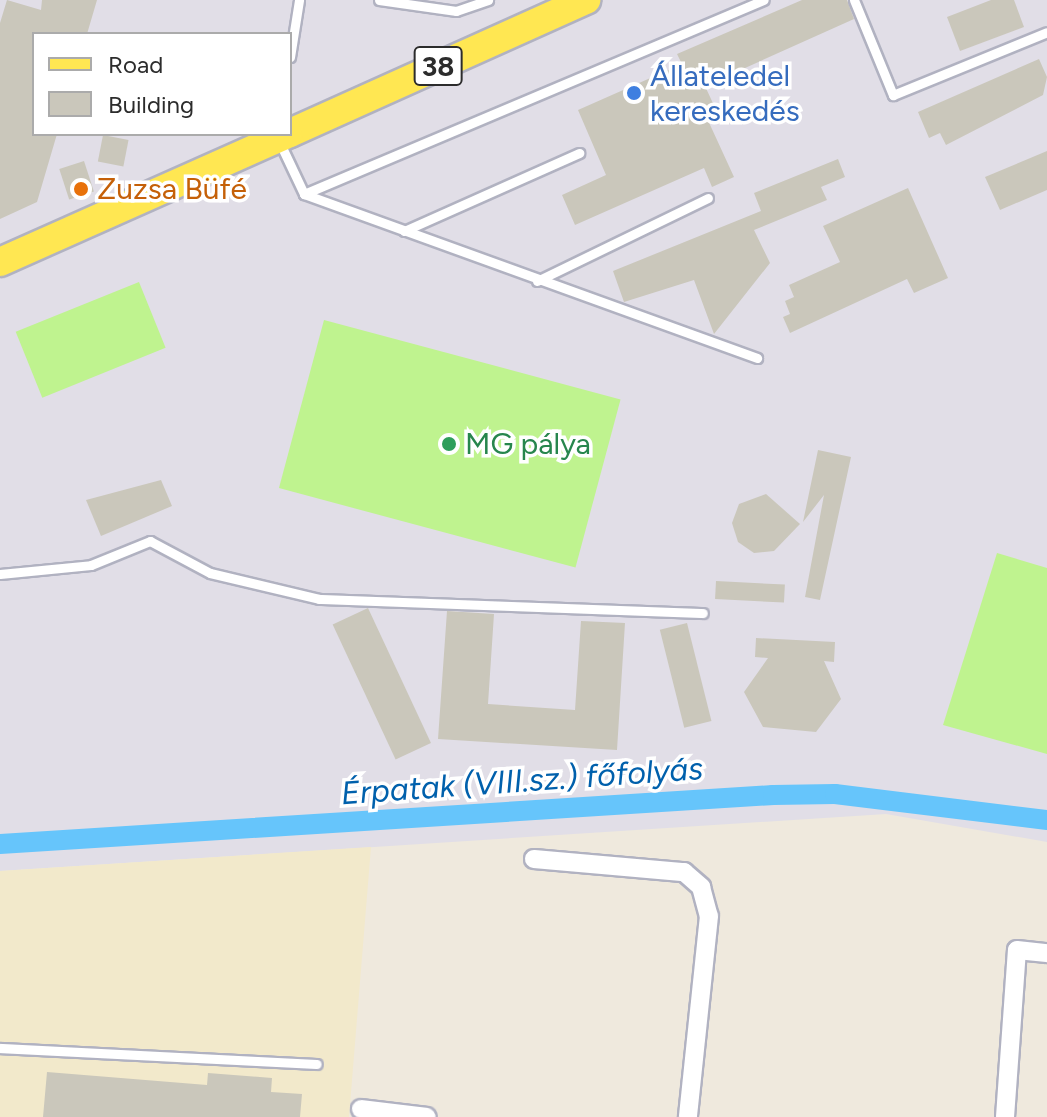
<!DOCTYPE html>
<meta charset="utf-8">
<style>
body{margin:0}
#map{position:relative;width:1047px;height:1117px;overflow:hidden;background:#efe9dd;font-family:Figtree,sans-serif}
div>[style]{position:absolute}
.industrial>*{inset:0;background:#e1dee7}
.education>*{inset:0;background:#f2e9cb}
.pitch>*{inset:0;background:#bff38f;transform-origin:0 0}
.canal>*{height:20px;margin:-10px;padding:0 10px;transform-origin:10px;border-radius:10px;background:#66c5fb}
.building>*{inset:0;background:#cac7bb;transform-origin:0 0}
.roads{filter:drop-shadow(2px 0 #b1b2c1) drop-shadow(-2px 0 #b1b2c1) drop-shadow(0 2px #b1b2c1) drop-shadow(0 -2px #b1b2c1)}
.service>*{height:9px;margin:-4.5px;padding:0 4.5px;transform-origin:4.5px;border-radius:4.5px;background:#fff}
.minor>*{height:18px;margin:-9px;padding:0 9px;transform-origin:9px;border-radius:9px;background:#fff}
.primary>*{height:28px;margin:-14px;padding:0 14px;transform-origin:14px;border-radius:14px;background:#ffe752}
.dots>*{width:22px;height:22px;translate:-50% -50%;box-sizing:border-box;border:4px solid #fff;border-radius:50%}
span{translate:-50% -50%;white-space:nowrap;text-align:center;line-height:1.15;-webkit-text-stroke:7px #fff;paint-order:stroke}
.shield-label span{padding:2px 6px;background:#fff;border:2px solid;border-radius:6px;-webkit-text-stroke-width:0}
.shield-label{font-size:28px;color:#2c2c2c;font-weight:700}
.shop-label{font-size:30px;color:#366cbe}
.left{translate:0 -50%;text-align:left}
.food-label{font-size:30px;color:#c56008}
.leisure-label{font-size:30px;color:#27864d}
.water-label{font-size:32px;color:#0060ac;font-style:italic}
.legend{position:absolute;left:32px;top:32px;width:260px;height:104px;box-sizing:border-box;background:#fff;border:2px solid #ababab;margin:0;padding:10px 14px;list-style:none;font-size:24px;color:#2c2c2c}
.legend li{display:flex;align-items:center;gap:16px;height:40px}
.legend b{width:40px;border:2px solid #ababab}
</style>
<div id="map">
<div class="industrial">
<div style="clip-path:polygon(evenodd,0 0,1047px 0,1047px 842px,886px 814px,0 871px,0 0,34px 34px,290px 34px,290px 134px,34px 134px,34px 34px)"></div>
</div>
<div class="education">
<div style="clip-path:polygon(371px 847px,349px 1117px,0 1117px,0 871px)"></div>
</div>
<div class="pitch">
<div style="left:139px;top:282px;width:71px;height:133px;rotate:68deg"></div>
<div style="left:324px;top:320px;width:307px;height:174px;rotate:15deg"></div>
<div style="clip-path:polygon(997px 553px,1047px 568px,1047px 754px,943px 725px)"></div>
</div>
<div class="canal">
<div style="left:0;top:844px;width:775px;rotate:-3.63deg"></div>
<div style="left:773px;top:795px;width:62px;rotate:-0.9deg"></div>
<div style="left:835px;top:794px;width:214px;rotate:7deg"></div>
</div>
<div class="building">
<div style="clip-path:polygon(7px 0,41px 10px,42px 0,97px 0,87px 34px,34px 34px,34px 134px,57px 134px,37px 202px,0 219px,0 23px)"></div>
<div style="clip-path:polygon(802px 0,847px 0,854px 19px,705px 86px,717px 112px,706px 116px,734px 177px,712px 187px,704px 168px,575px 225px,562px 195px,606px 175px,578px 110px,682px 64px,677px 54px)"></div>
<div style="clip-path:polygon(991px 0,1014px 0,1024px 27px,960px 51px,947px 17px)"></div>
<div style="clip-path:polygon(1039px 59px,1047px 77px,1043px 95px,946px 145px,940px 133px,929px 138px,918px 112px)"></div>
<div style="left:103px;top:135px;width:26px;height:27px;rotate:11deg"></div>
<div style="clip-path:polygon(1047px 151px,1047px 190px,1000px 210px,985px 177px)"></div>
<div style="clip-path:polygon(838px 159px,845px 177px,821px 187px,827px 200px,754px 230px,770px 263px,714px 334px,694px 280px,624px 302px,613px 271px,761px 211px,754px 193px)"></div>
<div style="left:84px;top:161px;width:32px;height:26px;rotate:72deg"></div>
<div style="clip-path:polygon(908px 188px,948px 278px,914px 293px,907px 279px,790px 333px,783px 317px,790px 314px,785px 301px,794px 297px,789px 285px,840px 262px,823px 226px)"></div>
<div style="clip-path:polygon(818px 450px,851px 457px,820px 600px,805px 597px,824px 495px,803px 522px)"></div>
<div style="clip-path:polygon(161px 480px,172px 506px,101px 536px,86px 500px)"></div>
<div style="clip-path:polygon(766px 494px,800px 524px,774px 551px,754px 553px,738px 542px,732px 523px,739px 504px)"></div>
<div style="left:716px;top:581px;width:69px;height:18px;rotate:3deg"></div>
<div style="left:368px;top:608px;width:149px;height:39px;rotate:65deg"></div>
<div style="clip-path:polygon(447px 611px,494px 614px,488px 704px,575px 710px,581px 621px,625px 623px,617px 750px,438px 739px)"></div>
<div style="left:687px;top:623px;width:101px;height:28px;rotate:76deg"></div>
<div style="clip-path:polygon(756px 638px,835px 642px,834px 662px,824px 661px,841px 699px,816px 732px,763px 727px,744px 692px,768px 658px,755px 657px)"></div>
<div style="clip-path:polygon(47px 1072px,207px 1085px,208px 1073px,272px 1078px,271px 1092px,302px 1094px,300px 1117px,43px 1117px)"></div>
</div>
<div class="roads">
<div class="service">
<div style="left:379px;top:0;width:78px;rotate:8.1deg"></div>
<div style="left:456px;top:11px;width:34px;rotate:-19deg"></div>
<div style="left:854px;top:0;width:103px;rotate:67.7deg"></div>
<div style="left:893px;top:95px;width:166px;rotate:-22.2deg"></div>
<div style="left:290px;top:57px;width:58px;rotate:-81deg"></div>
<div style="left:279px;top:141px;width:59px;rotate:64.7deg"></div>
<div style="left:304px;top:194px;width:482px;rotate:19.9deg"></div>
<div style="left:304px;top:194px;width:499px;rotate:-22.9deg"></div>
<div style="left:404px;top:231px;width:192px;rotate:-24deg"></div>
<div style="left:537px;top:281px;width:190px;rotate:-25.9deg"></div>
<div style="left:0;top:574px;width:91px;rotate:-5.6deg"></div>
<div style="left:91px;top:565px;width:64px;rotate:-22.1deg"></div>
<div style="left:150px;top:541px;width:68px;rotate:28.1deg"></div>
<div style="left:210px;top:573px;width:112px;rotate:13.4deg"></div>
<div style="left:319px;top:599px;width:384px;rotate:2.1deg"></div>
<div style="left:0;top:1048px;width:317px;rotate:2.9deg"></div>
</div>
<div class="minor">
<div style="left:534px;top:859px;width:151px;rotate:5deg"></div>
<div style="left:684px;top:872px;width:23px;rotate:41deg"></div>
<div style="left:701px;top:887px;width:30px;rotate:75deg"></div>
<div style="left:709px;top:916px;width:202px;rotate:96deg"></div>
<div style="left:361px;top:1109px;width:66px;rotate:6.9deg"></div>
<div style="left:1005px;top:1117px;width:167px;rotate:-85.9deg"></div>
<div style="left:1017px;top:950px;width:30px;rotate:6deg"></div>
</div>
<div class="primary">
<div style="left:290px;top:133px;width:325px;rotate:-24.2deg"></div>
<div style="left:0;top:262px;width:315px;rotate:-24deg"></div>
</div>
</div>
<div class="dots">
<div style="left:634px;top:93px;background:#3f7fe0"></div>
<div style="left:81px;top:189px;background:#e8710a"></div>
<div style="left:449px;top:444px;background:#2e9e5b"></div>
</div>
<div class="shield-label">
<span style="left:438px;top:66px">38</span>
</div>
<div class="shop-label">
<span class="left" style="left:650px;top:93px">Állateledel<br>kereskedés</span>
</div>
<div class="food-label">
<span class="left" style="left:97px;top:189px">Zuzsa Büfé</span>
</div>
<div class="leisure-label">
<span class="left" style="left:465px;top:444px">MG pálya</span>
</div>
<div class="water-label">
<span style="left:522px;top:781px;rotate:-4deg">Érpatak (VIII.sz.) főfolyás</span>
</div>
<ul class="legend">
<li><b style="height:10px;background:#ffe752"></b>Road</li>
<li><b style="height:22px;background:#cac7bb"></b>Building</li>
</ul>
</div>
